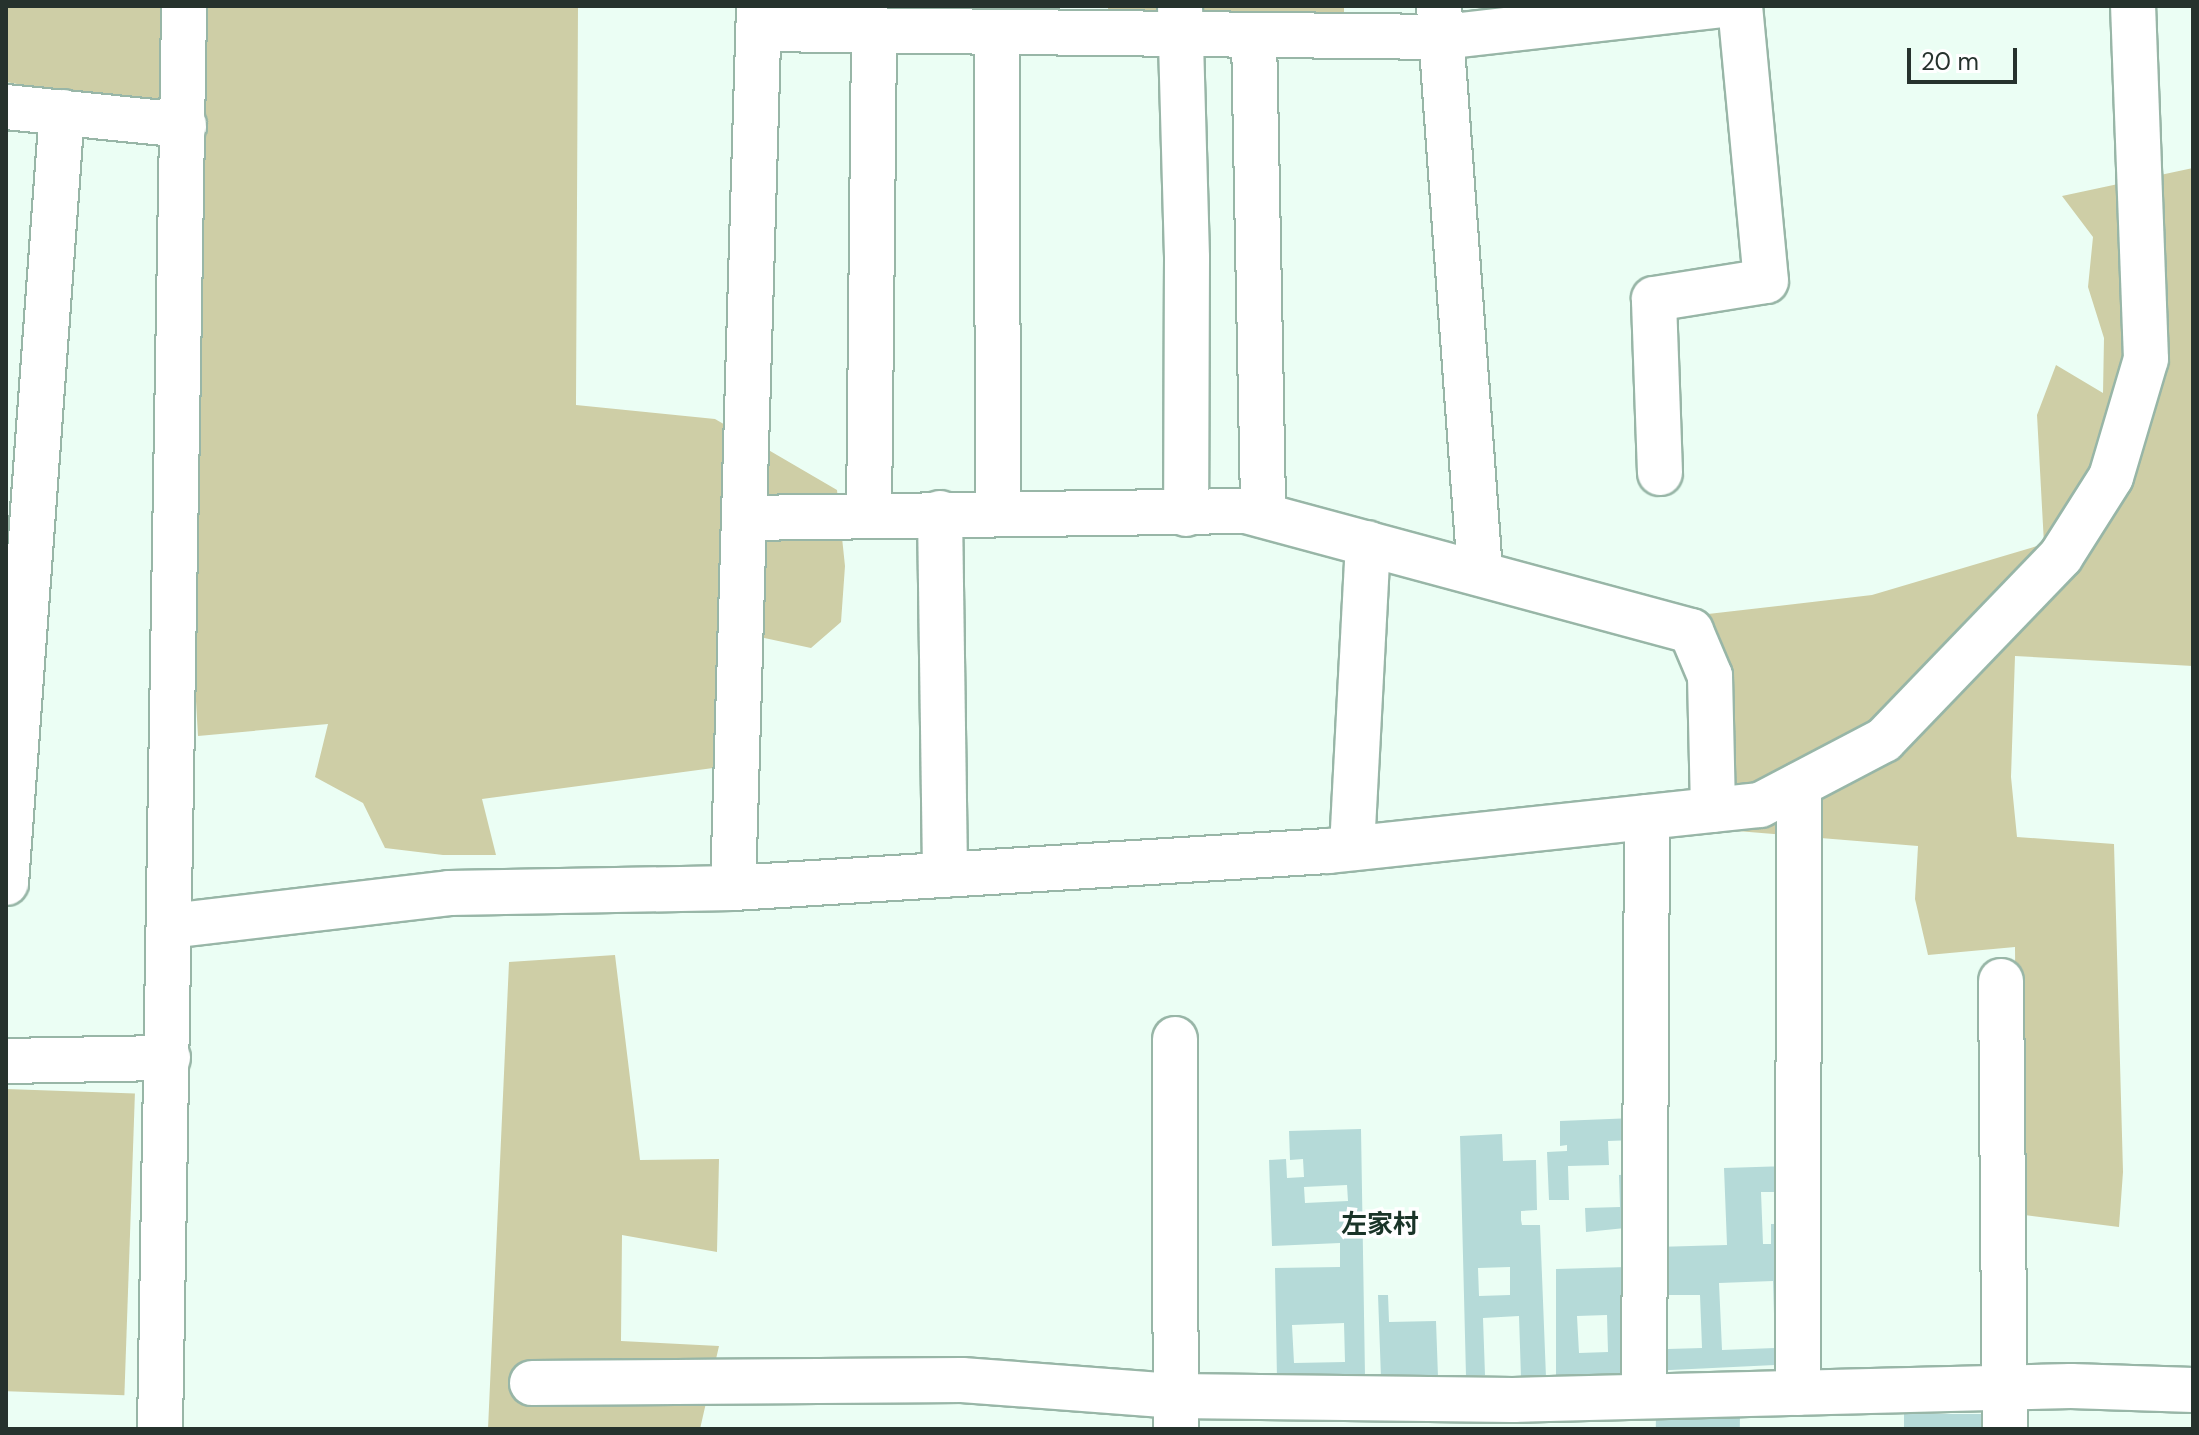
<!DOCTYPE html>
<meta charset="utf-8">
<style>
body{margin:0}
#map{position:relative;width:2199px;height:1435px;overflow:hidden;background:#ebfef4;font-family:"DM Sans","Noto Sans SC",sans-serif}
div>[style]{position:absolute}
.green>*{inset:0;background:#cecea6;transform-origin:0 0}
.building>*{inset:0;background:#b5dad8;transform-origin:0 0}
.roads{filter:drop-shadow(2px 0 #98b6a7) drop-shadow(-2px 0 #98b6a7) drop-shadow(0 2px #98b6a7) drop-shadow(0 -2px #98b6a7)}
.minor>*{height:44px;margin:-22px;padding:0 22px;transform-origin:22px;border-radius:22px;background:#fff}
span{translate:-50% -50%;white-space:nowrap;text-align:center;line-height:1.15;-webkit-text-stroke:7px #fff;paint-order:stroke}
.quarter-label{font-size:26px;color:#1a3428;font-weight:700}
.frame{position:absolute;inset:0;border:8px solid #26322d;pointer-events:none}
.scale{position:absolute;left:1907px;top:48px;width:110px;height:36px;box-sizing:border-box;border:4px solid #26322d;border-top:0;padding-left:10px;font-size:24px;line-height:28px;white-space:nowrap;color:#26322d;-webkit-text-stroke:6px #fff;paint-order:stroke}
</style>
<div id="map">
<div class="green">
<div style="clip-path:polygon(6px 6px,578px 6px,576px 405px,715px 419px,837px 490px,845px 566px,841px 622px,811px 648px,760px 637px,758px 762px,482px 799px,496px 855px,443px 855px,385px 848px,363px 803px,315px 777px,328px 724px,198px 736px,162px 110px,6px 82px)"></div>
<div style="left:1108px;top:6px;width:236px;height:30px"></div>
<div style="clip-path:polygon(2193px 168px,2193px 666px,2015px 656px,2011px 777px,2017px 837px,2114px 844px,2123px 1172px,2119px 1227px,2017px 1214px,2015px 947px,1928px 955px,1915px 899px,1918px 846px,1700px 828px,1708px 614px,1872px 595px,2044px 544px,2037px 415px,2056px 365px,2103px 393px,2104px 338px,2088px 287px,2093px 237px,2062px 196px)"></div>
<div style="clip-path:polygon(615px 955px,640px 1160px,719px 1159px,717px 1252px,622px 1235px,621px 1341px,719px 1346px,700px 1429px,488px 1429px,509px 962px)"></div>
<div style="left:6px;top:1089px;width:129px;height:302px;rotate:2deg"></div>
</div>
<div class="building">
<div style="clip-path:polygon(1634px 1118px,1635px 1140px,1608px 1141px,1609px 1165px,1568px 1166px,1569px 1200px,1549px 1200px,1547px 1152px,1567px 1151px,1567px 1145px,1560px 1146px,1560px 1121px)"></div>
<div style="clip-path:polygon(evenodd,1361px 1129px,1365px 1376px,1277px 1379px,1275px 1268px,1340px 1267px,1340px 1243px,1272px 1246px,1269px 1160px,1286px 1159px,1287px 1178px,1304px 1177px,1303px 1159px,1290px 1160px,1289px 1131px,1361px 1129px,1347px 1185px,1348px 1201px,1305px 1203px,1304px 1187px,1347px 1185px,1361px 1129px,1344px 1323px,1345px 1362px,1294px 1363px,1292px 1325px,1344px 1323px)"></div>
<div style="clip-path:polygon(evenodd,1502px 1134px,1503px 1161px,1536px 1160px,1537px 1210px,1521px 1211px,1521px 1220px,1522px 1225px,1540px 1225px,1546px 1377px,1521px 1378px,1519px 1316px,1483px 1318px,1485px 1375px,1466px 1376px,1460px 1136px,1502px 1134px,1510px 1267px,1510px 1295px,1479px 1296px,1478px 1268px,1510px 1267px)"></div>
<div style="clip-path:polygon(evenodd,1790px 1166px,1791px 1192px,1761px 1192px,1763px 1244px,1771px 1244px,1771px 1224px,1789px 1224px,1794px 1364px,1650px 1371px,1655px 1247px,1727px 1245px,1724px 1168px,1790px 1166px,1773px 1281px,1775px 1348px,1722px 1350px,1719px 1283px,1773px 1281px,1790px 1166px,1666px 1295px,1700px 1295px,1702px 1348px,1668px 1349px,1666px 1295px)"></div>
<div style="clip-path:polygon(1634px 1174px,1635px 1227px,1586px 1232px,1585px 1208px,1620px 1207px,1619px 1175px)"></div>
<div style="clip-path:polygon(evenodd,1628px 1267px,1632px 1374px,1556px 1377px,1556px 1269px,1628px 1267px,1607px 1315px,1608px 1352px,1579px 1353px,1577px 1316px,1607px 1315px)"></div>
<div style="clip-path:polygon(1378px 1295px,1388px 1295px,1389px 1322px,1436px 1321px,1438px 1377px,1381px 1378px)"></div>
<div style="left:1904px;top:1414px;width:80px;height:15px"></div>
<div style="left:1656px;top:1415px;width:84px;height:14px;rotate:1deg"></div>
</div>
<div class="roads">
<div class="minor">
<div style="left:1180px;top:6px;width:252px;rotate:88.4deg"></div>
<div style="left:1187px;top:258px;width:256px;rotate:90.2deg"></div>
<div style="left:1439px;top:6px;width:568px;rotate:85.86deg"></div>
<div style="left:758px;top:29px;width:685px;rotate:0.67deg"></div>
<div style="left:1443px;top:37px;width:276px;rotate:-6.5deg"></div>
<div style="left:997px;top:32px;width:481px;rotate:89.9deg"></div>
<div style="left:1254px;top:35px;width:480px;rotate:88.9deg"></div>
<div style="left:6px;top:107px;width:179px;rotate:5.8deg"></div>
<div style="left:1660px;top:473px;width:174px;rotate:-92deg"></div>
<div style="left:1654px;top:299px;width:113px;rotate:-9.1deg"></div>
<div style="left:1766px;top:281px;width:276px;rotate:-95.4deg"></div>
<div style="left:940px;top:513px;width:362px;rotate:89.2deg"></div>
<div style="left:869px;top:515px;width:485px;rotate:-89.4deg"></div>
<div style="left:744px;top:518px;width:502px;rotate:-0.8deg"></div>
<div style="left:1246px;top:511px;width:461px;rotate:15.1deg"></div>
<div style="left:1691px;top:631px;width:49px;rotate:67.1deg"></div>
<div style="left:1710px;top:676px;width:134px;rotate:88.7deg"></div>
<div style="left:1352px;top:848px;width:305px;rotate:-87deg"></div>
<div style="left:6px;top:883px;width:773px;rotate:-85.85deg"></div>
<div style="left:733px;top:888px;width:882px;rotate:-88.31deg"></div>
<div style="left:170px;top:926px;width:281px;rotate:-6.7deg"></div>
<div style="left:449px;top:893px;width:284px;rotate:-1deg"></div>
<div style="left:733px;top:888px;width:596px;rotate:-3.56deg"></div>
<div style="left:1328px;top:851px;width:434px;rotate:-6.1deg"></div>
<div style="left:1760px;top:805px;width:140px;rotate:-27.7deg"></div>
<div style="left:1884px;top:740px;width:255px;rotate:-46.1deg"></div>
<div style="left:2061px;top:556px;width:93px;rotate:-57.7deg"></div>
<div style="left:2111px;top:477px;width:123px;rotate:-73.5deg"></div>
<div style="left:2146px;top:359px;width:353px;rotate:-92.1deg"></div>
<div style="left:2001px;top:981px;width:448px;rotate:89.5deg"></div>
<div style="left:1175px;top:1039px;width:390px;rotate:89.9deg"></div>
<div style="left:6px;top:1061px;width:162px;rotate:-1.1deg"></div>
<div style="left:532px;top:1383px;width:430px;rotate:-0.4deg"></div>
<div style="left:962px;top:1380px;width:215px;rotate:4.3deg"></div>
<div style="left:1176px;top:1396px;width:337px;rotate:0.7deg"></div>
<div style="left:1513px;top:1400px;width:558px;rotate:-1.44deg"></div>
<div style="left:2071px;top:1386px;width:122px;rotate:1.9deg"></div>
<div style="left:1798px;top:1393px;width:608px;rotate:-89.91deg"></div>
<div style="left:1644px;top:1396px;width:579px;rotate:-89.7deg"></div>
<div style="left:160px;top:1429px;width:1423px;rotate:-89.03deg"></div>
</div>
</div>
<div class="quarter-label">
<span style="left:1380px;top:1225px">左家村</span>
</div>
<div class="frame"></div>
<div class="scale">20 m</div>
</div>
